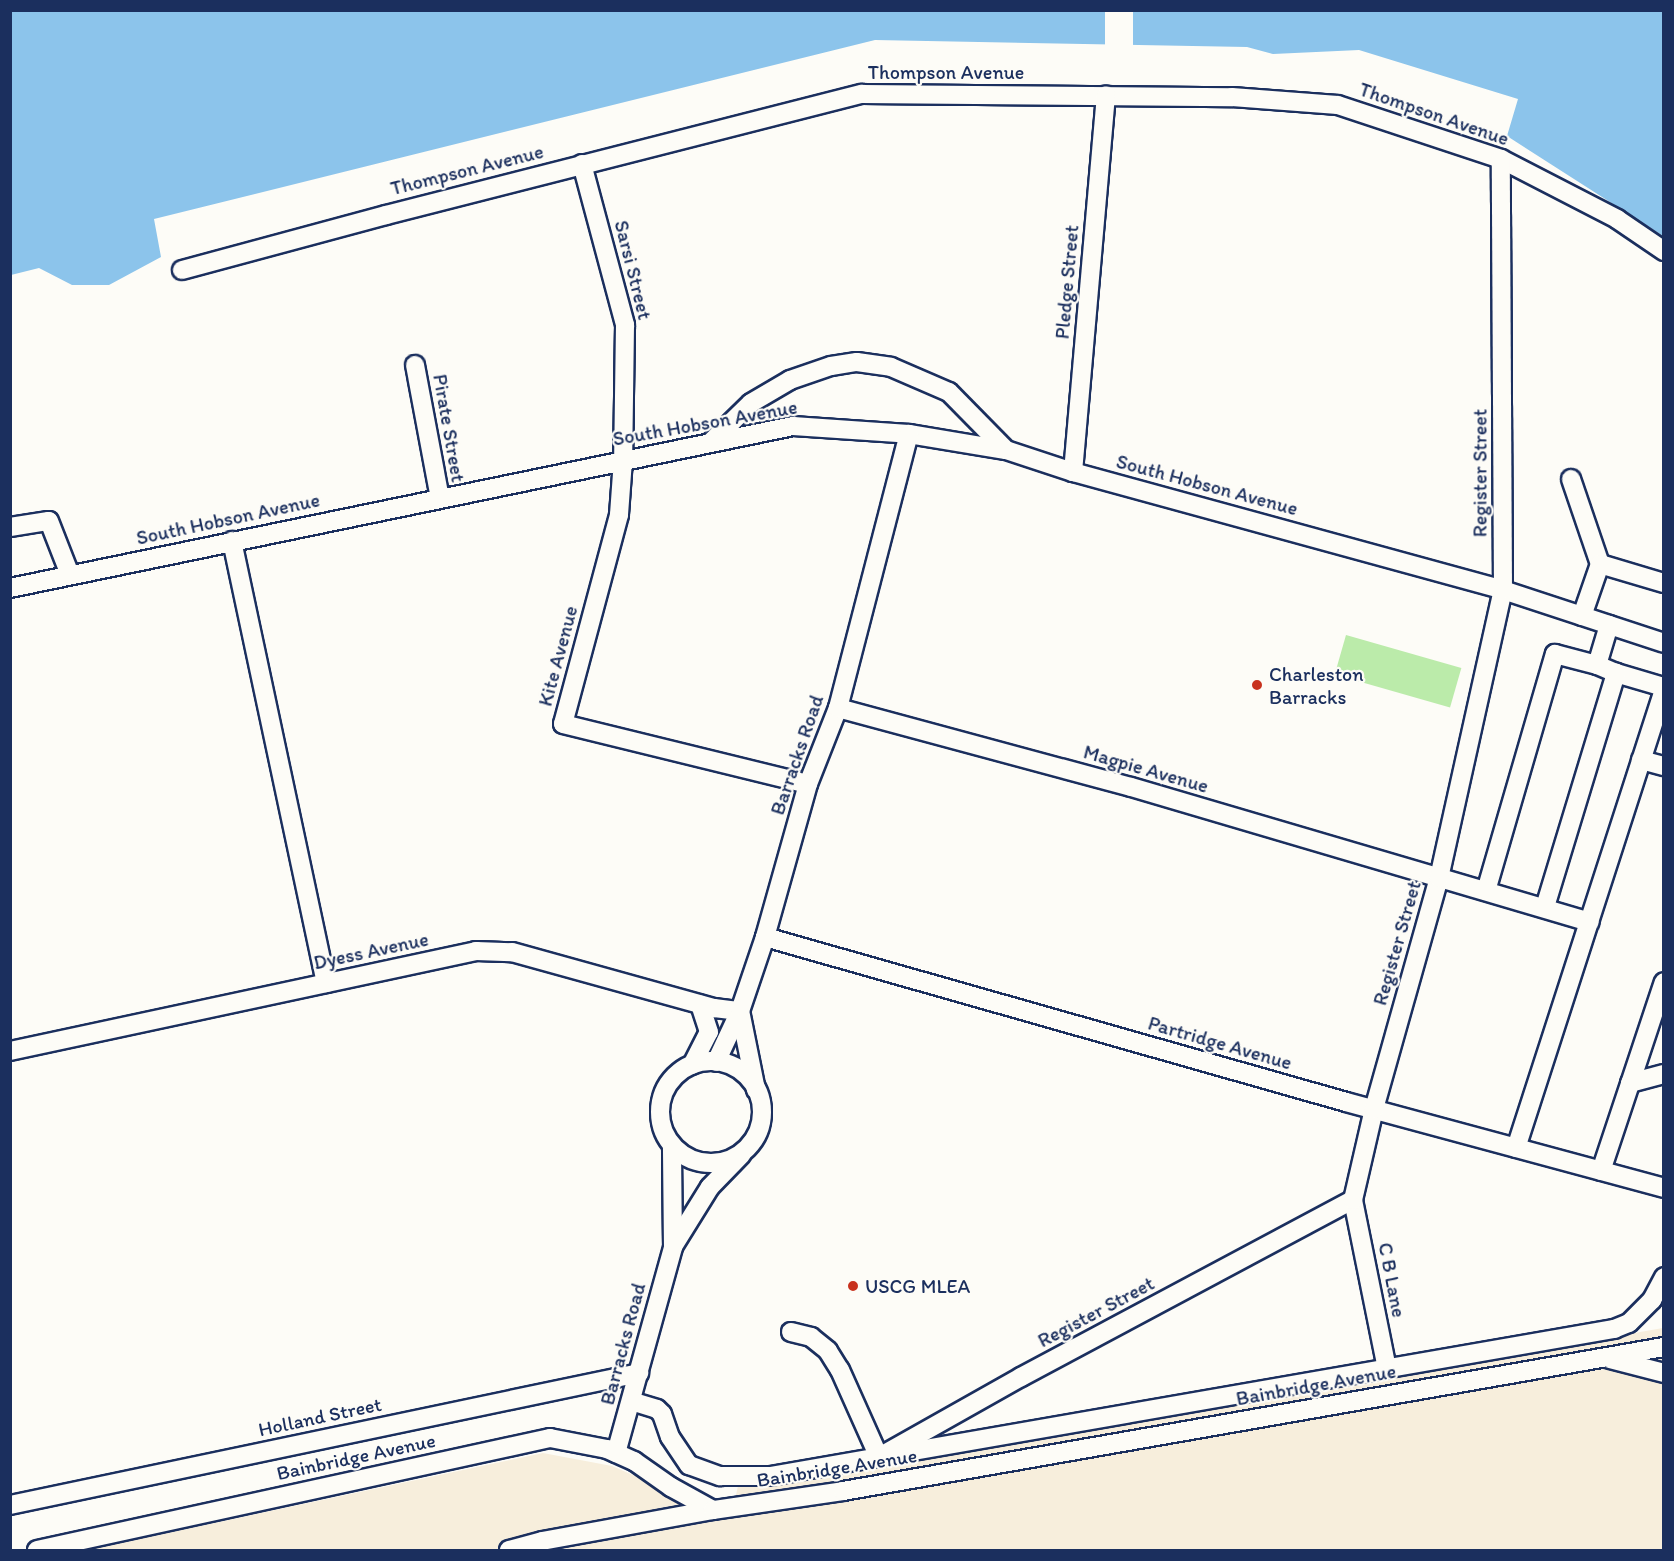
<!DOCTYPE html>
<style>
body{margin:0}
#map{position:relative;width:1674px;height:1561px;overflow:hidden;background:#fdfcf7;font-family:Itim,sans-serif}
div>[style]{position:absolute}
.built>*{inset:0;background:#f7eedc}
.green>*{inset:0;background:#bbebaa;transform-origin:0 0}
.water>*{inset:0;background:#8cc4eb}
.pier>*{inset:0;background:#fdfcf7;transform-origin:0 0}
.roads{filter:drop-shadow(2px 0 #1b2f5e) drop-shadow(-2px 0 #1b2f5e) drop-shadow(0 2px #1b2f5e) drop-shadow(0 -2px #1b2f5e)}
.minor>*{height:18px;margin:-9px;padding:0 9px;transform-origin:9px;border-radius:9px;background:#fdfcf7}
.minor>.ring{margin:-9px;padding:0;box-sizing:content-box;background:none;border:18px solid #fdfcf7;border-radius:50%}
.dots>*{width:16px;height:16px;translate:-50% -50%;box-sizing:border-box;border:3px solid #fdfcf7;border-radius:50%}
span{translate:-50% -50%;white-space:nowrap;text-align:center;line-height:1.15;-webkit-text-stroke:4.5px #fdfcf7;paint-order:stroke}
.street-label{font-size:20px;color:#1b2f5e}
.poi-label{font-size:20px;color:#1b2f5e}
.left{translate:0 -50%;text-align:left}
.frame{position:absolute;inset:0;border:12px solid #1b2f5e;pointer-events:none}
</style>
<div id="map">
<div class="built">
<div style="clip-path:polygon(1663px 1328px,1663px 1550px,88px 1550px,543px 1453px,612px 1466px,731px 1517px,738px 1486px,758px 1486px)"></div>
</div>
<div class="green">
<div style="left:1346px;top:635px;width:120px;height:41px;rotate:16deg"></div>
</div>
<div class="water">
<div style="clip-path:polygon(10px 11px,1663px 11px,1663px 236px,1507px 136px,1518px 99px,1359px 50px,1273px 54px,1247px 47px,875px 40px,154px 219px,161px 257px,109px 285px,72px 285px,39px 268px,11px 275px)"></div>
</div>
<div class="pier">
<div style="left:1105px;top:11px;width:28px;height:35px"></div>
</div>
<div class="roads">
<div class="minor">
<div style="left:582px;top:164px;width:167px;rotate:75deg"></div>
<div style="left:625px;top:325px;width:135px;rotate:90.8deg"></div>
<div style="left:623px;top:460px;width:55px;rotate:94.2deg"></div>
<div style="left:619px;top:515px;width:216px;rotate:105deg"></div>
<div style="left:563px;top:724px;width:252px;rotate:13.8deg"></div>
<div style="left:182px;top:270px;width:211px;rotate:-15.1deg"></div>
<div style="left:386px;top:215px;width:491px;rotate:-14.3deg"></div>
<div style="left:862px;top:94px;width:370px;rotate:0.5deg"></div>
<div style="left:1232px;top:97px;width:106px;rotate:4.3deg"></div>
<div style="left:1338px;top:105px;width:172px;rotate:18.3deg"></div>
<div style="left:1501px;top:159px;width:131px;rotate:27.3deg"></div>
<div style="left:1617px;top:219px;width:57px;rotate:34.2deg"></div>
<div style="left:415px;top:365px;width:135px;rotate:79.4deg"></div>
<div style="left:710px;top:443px;width:57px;rotate:-44.3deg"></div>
<div style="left:751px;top:403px;width:45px;rotate:-30.5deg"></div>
<div style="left:790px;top:380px;width:43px;rotate:-18.9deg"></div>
<div style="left:831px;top:366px;width:26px;rotate:-9deg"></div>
<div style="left:857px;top:362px;width:34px;rotate:8deg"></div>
<div style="left:891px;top:367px;width:63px;rotate:23.3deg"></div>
<div style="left:949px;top:392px;width:81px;rotate:45.5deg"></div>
<div style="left:1073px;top:472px;width:378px;rotate:-85deg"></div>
<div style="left:1571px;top:479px;width:90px;rotate:71.2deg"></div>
<div style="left:10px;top:527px;width:39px;rotate:-9deg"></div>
<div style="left:49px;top:521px;width:58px;rotate:68.7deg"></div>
<div style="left:232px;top:541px;width:452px;rotate:78deg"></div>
<div style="left:10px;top:588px;width:800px;rotate:-11.69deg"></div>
<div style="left:793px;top:426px;width:116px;rotate:3.9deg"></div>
<div style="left:909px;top:434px;width:98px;rotate:9.4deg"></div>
<div style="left:1006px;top:450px;width:71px;rotate:18.2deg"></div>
<div style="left:1073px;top:472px;width:446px;rotate:15.3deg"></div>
<div style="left:1503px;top:590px;width:169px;rotate:18.2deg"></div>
<div style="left:1582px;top:616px;width:55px;rotate:-70.9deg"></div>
<div style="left:1600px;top:564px;width:67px;rotate:16.5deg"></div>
<div style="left:1616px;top:673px;width:50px;rotate:16.3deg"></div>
<div style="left:838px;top:708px;width:303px;rotate:15.1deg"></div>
<div style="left:1131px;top:787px;width:478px;rotate:16.4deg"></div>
<div style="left:1641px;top:760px;width:24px;rotate:15deg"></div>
<div style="left:1486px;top:891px;width:247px;rotate:-73.8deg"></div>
<div style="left:1555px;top:654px;width:43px;rotate:14.7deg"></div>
<div style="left:1597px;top:665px;width:42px;rotate:-73.3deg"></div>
<div style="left:1545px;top:907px;width:245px;rotate:-73.1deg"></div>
<div style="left:1616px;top:673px;width:21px;rotate:-157deg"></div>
<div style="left:765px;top:937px;width:604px;rotate:15.85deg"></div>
<div style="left:1346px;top:1102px;width:329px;rotate:15.1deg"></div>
<div style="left:10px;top:1051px;width:477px;rotate:-12.1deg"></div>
<div style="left:476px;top:951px;width:36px;rotate:2deg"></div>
<div style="left:512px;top:952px;width:210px;rotate:15.5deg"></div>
<div style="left:714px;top:1008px;width:26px;rotate:7deg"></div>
<div style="left:740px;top:1011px;width:56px;rotate:115.2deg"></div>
<div class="ring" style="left:660px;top:1061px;width:84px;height:84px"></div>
<div style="left:692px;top:1065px;width:37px;rotate:-63deg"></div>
<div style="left:709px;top:1032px;width:29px;rotate:-108deg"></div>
<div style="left:1630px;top:1083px;width:35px;rotate:-15deg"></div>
<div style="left:756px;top:1090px;width:81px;rotate:-101.4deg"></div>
<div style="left:740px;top:1011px;width:78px;rotate:-71.3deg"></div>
<div style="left:765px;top:937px;width:159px;rotate:-74.3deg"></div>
<div style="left:808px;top:784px;width:82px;rotate:-68.5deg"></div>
<div style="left:838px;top:708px;width:283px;rotate:-75.5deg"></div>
<div style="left:1516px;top:1148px;width:481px;rotate:-72.1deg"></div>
<div style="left:1601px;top:1171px;width:199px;rotate:-71.6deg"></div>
<div style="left:1353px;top:1200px;width:171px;rotate:78.6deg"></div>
<div style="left:674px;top:1245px;width:68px;rotate:-58.2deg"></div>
<div style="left:710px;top:1187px;width:45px;rotate:-45.9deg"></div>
<div style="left:791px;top:1332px;width:21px;rotate:14deg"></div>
<div style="left:811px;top:1337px;width:22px;rotate:39deg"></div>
<div style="left:828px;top:1351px;width:22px;rotate:58deg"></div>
<div style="left:840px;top:1370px;width:95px;rotate:65.9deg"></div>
<div style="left:879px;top:1457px;width:163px;rotate:-29.4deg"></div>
<div style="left:1021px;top:1377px;width:376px;rotate:-28.1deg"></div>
<div style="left:1353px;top:1200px;width:93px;rotate:-77deg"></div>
<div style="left:1374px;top:1109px;width:240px;rotate:-74.3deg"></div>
<div style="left:1439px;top:878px;width:295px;rotate:-77.5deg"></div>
<div style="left:1503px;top:590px;width:431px;rotate:-90.3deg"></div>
<div style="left:1610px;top:1359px;width:56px;rotate:14.5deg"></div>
<div style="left:631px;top:1401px;width:27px;rotate:17deg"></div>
<div style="left:657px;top:1409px;width:7px;rotate:45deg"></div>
<div style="left:662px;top:1414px;width:24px;rotate:71deg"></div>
<div style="left:670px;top:1437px;width:34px;rotate:56deg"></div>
<div style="left:689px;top:1465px;width:33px;rotate:20deg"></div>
<div style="left:720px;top:1476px;width:50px"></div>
<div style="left:770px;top:1476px;width:857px;rotate:-9.88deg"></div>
<div style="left:1614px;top:1329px;width:16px;rotate:-22deg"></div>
<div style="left:1629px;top:1323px;width:33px;rotate:-45deg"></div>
<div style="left:1652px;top:1300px;width:26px;rotate:-62deg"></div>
<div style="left:616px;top:1453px;width:214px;rotate:-74.5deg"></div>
<div style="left:673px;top:1247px;width:101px;rotate:-90.6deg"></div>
<div style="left:10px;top:1505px;width:643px;rotate:-11.85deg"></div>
<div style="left:37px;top:1550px;width:525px;rotate:-12.32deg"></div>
<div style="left:550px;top:1438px;width:58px;rotate:10.9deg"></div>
<div style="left:607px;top:1449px;width:30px;rotate:24deg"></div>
<div style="left:634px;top:1461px;width:45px;rotate:35.1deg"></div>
<div style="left:671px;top:1487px;width:48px;rotate:28.7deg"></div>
<div style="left:509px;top:1550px;width:34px;rotate:-15deg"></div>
<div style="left:542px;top:1541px;width:174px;rotate:-10.3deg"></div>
<div style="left:713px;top:1510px;width:131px;rotate:-8.3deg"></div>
<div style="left:843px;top:1491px;width:834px;rotate:-9.95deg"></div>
</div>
</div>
<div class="dots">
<div style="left:1257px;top:685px;background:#c8321e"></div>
<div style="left:853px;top:1286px;background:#c8321e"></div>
</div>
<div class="street-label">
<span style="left:946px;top:72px">Thompson Avenue</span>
<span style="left:1434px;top:114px;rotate:19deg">Thompson Avenue</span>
<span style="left:467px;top:170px;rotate:-14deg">Thompson Avenue</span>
<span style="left:633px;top:270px;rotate:76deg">Sarsi Street</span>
<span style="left:1067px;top:282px;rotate:-85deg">Pledge Street</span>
<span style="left:705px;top:423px;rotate:-10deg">South Hobson Avenue</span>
<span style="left:449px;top:428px;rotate:80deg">Pirate Street</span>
<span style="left:1480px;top:473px;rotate:-90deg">Register Street</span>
<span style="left:1207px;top:485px;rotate:15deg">South Hobson Avenue</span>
<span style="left:228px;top:519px;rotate:-12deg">South Hobson Avenue</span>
<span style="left:558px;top:656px;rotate:-75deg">Kite Avenue</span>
<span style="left:797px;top:755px;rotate:-71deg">Barracks Road</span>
<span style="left:1146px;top:769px;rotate:16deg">Magpie Avenue</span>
<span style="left:1397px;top:943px;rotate:-74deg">Register Street</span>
<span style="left:371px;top:951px;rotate:-12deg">Dyess Avenue</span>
<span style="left:1220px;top:1043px;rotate:16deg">Partridge Avenue</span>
<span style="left:1392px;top:1280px;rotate:79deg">C B Lane</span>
<span style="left:1096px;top:1312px;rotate:-28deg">Register Street</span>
<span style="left:623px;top:1344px;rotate:-75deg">Barracks Road</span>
<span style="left:1316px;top:1385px;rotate:-10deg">Bainbridge Avenue</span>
<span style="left:320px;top:1417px;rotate:-12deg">Holland Street</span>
<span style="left:356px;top:1457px;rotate:-12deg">Bainbridge Avenue</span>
<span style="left:837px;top:1468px;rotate:-9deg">Bainbridge Avenue</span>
</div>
<div class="poi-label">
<span class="left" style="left:1269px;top:686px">Charleston<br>Barracks</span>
<span class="left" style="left:865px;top:1286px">USCG MLEA</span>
</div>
<div class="frame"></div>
</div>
